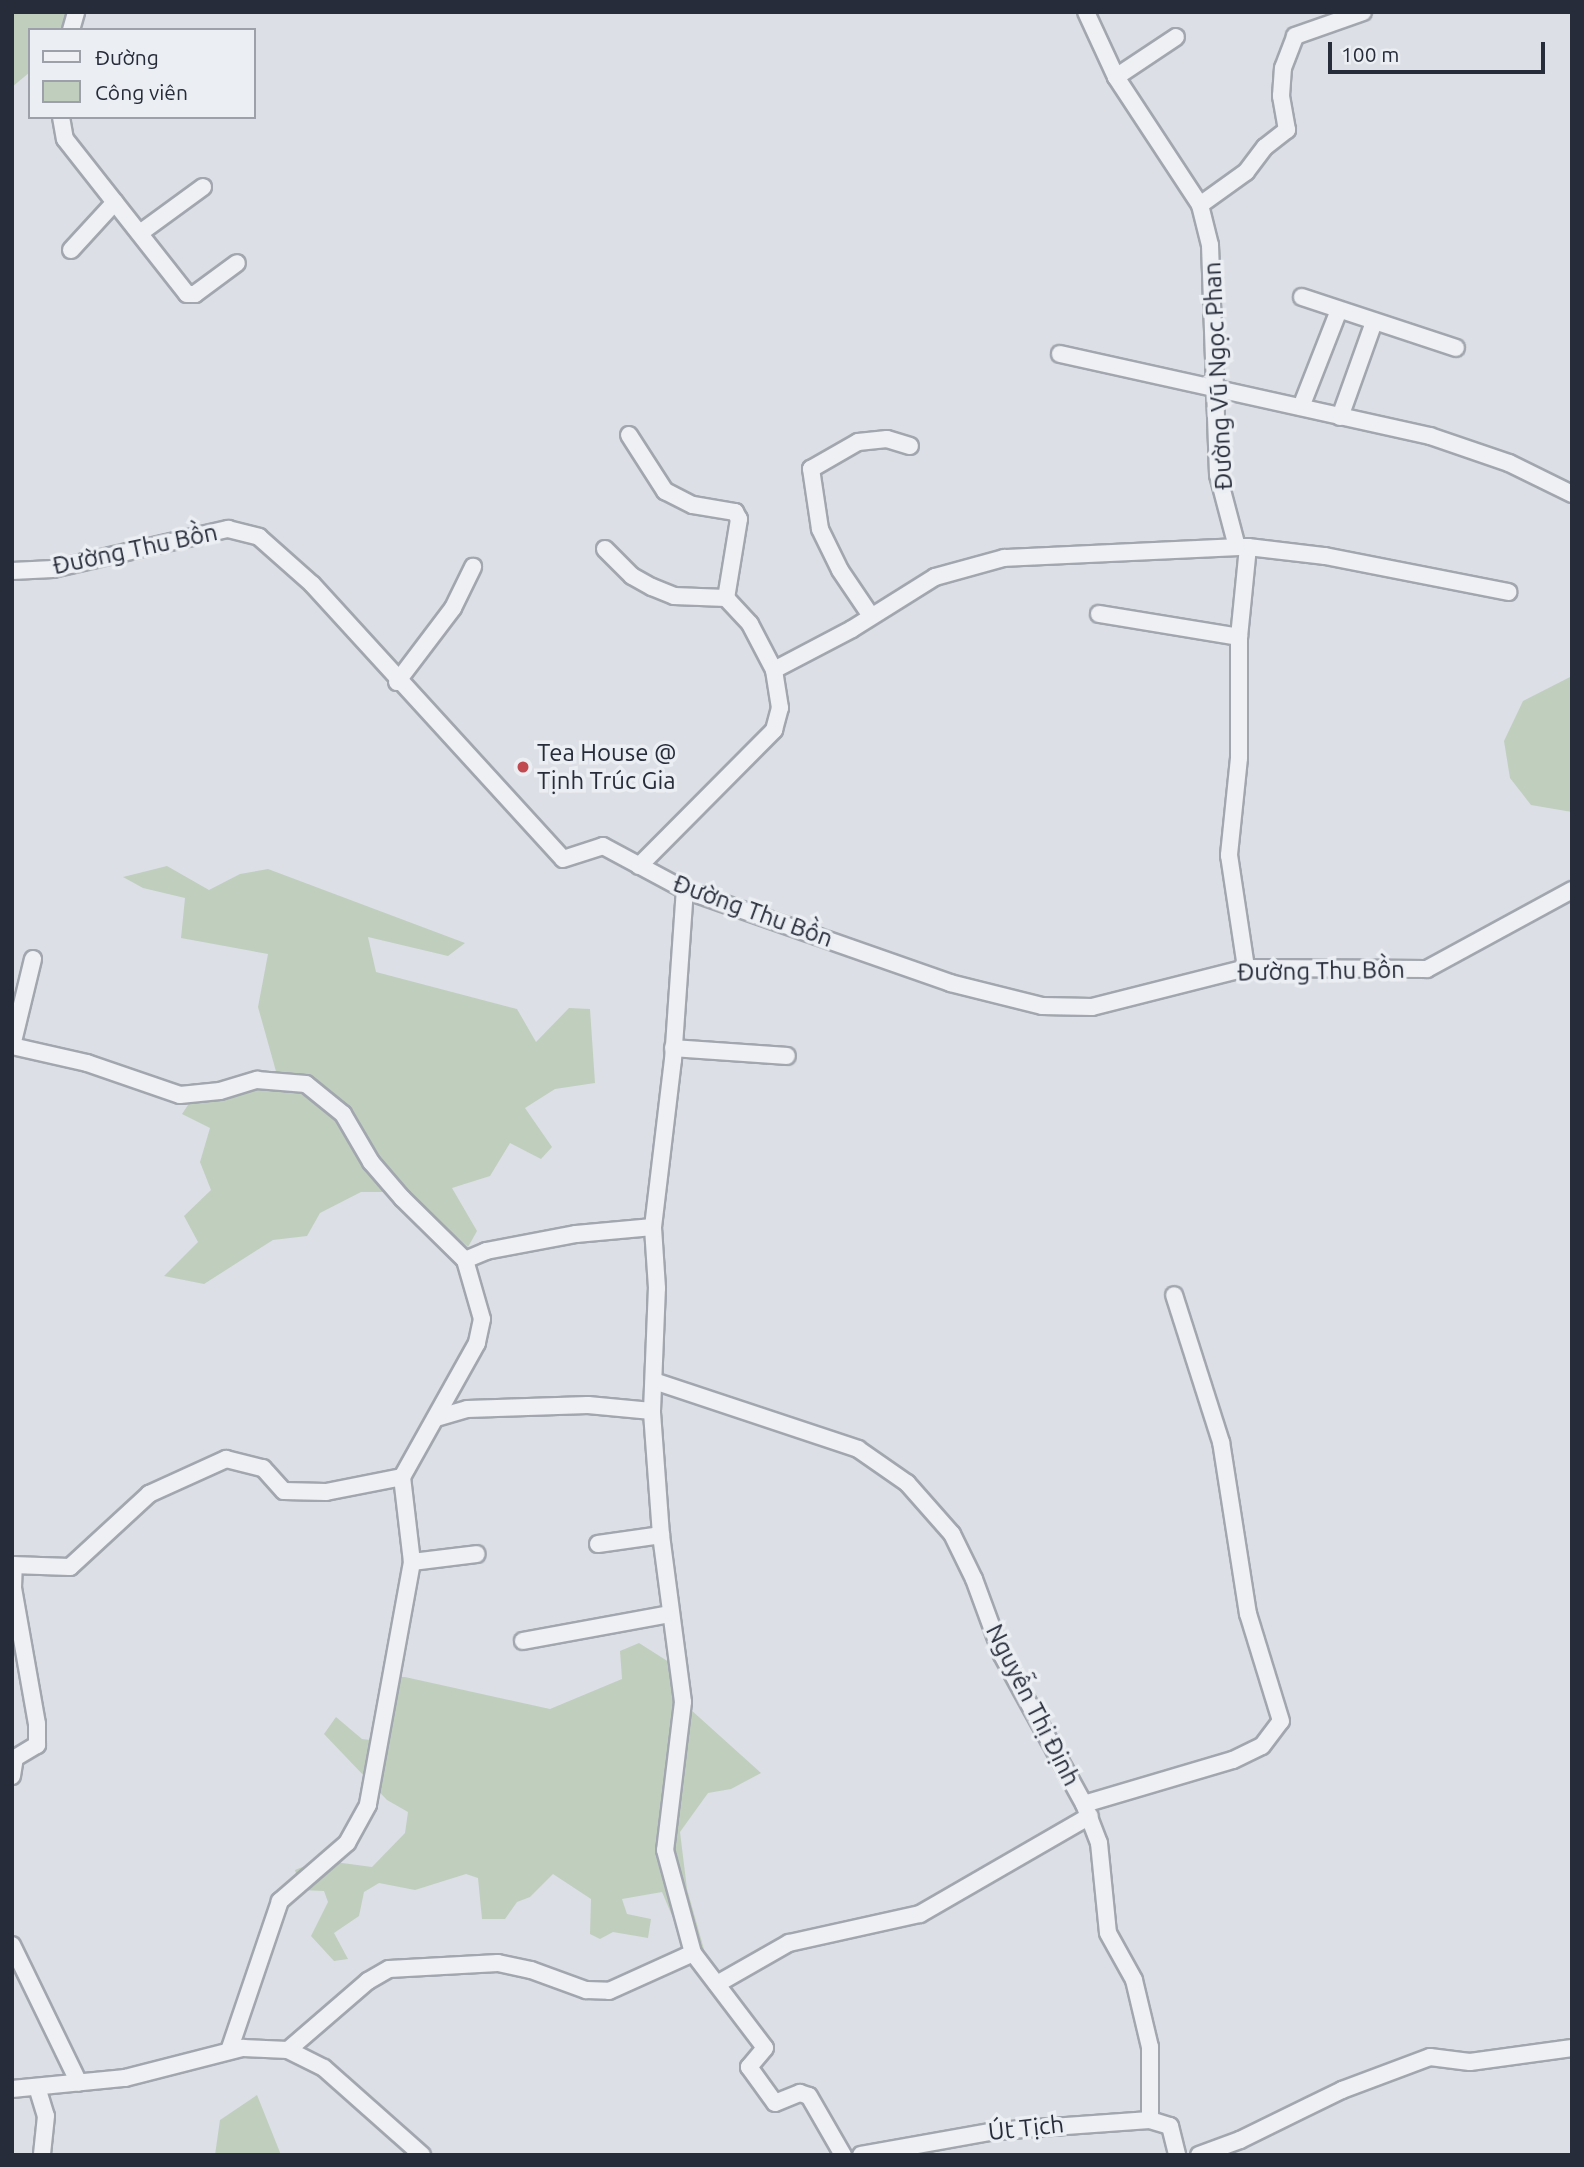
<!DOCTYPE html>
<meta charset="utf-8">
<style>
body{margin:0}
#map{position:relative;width:1584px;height:2167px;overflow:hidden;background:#dcdfe5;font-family:Ubuntu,sans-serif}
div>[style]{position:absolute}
.green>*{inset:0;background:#c0cebe}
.roads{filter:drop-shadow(2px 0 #a2a6ae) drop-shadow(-2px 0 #a2a6ae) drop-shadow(0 2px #a2a6ae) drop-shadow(0 -2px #a2a6ae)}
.minor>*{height:16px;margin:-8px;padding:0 8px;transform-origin:8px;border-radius:8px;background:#eef0f4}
.dots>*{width:19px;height:19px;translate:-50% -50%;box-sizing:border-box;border:4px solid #ebeef3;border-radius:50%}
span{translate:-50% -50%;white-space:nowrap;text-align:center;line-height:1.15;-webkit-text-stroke:7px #ebeef3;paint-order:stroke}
.street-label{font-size:24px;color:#272c3a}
.poi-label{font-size:24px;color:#272c3a}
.left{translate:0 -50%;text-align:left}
.frame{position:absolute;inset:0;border:14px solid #272c3a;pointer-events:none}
.legend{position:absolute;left:28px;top:28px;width:228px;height:91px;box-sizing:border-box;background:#ebeef3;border:2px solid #9da0a9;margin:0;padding:9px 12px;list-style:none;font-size:21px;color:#272c3a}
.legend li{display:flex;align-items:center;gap:14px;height:35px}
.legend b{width:35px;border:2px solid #9da0a9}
.scale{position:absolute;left:1328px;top:42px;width:217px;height:32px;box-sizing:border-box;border:4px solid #272c3a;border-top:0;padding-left:9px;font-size:21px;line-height:24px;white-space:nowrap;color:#272c3a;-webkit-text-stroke:5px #ebeef3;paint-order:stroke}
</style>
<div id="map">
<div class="green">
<div style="clip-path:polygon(12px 12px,68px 12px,63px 30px,30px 30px,30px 72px,12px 87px)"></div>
<div style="clip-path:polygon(1572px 676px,1572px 812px,1531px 805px,1510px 778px,1504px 741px,1523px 701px)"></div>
<div style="clip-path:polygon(167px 866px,209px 890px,240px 874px,268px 869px,465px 943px,448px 956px,368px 937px,376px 972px,517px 1009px,536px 1042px,569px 1008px,590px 1009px,595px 1083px,555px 1089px,525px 1108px,552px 1147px,541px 1159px,510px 1143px,490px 1176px,452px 1188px,477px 1231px,468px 1247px,404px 1192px,361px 1192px,320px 1213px,307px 1236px,273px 1240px,204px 1284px,164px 1276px,198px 1242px,184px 1216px,211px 1190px,200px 1162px,210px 1128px,182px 1114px,196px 1093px,277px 1075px,258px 1007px,268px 954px,181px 938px,185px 898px,143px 888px,123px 877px)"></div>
<div style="clip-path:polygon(639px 1643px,672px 1664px,675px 1718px,690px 1709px,761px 1773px,731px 1789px,708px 1793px,680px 1832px,687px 1889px,705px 1953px,693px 1955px,684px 1944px,662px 1892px,622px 1899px,627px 1914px,651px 1919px,648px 1938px,613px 1932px,600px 1939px,590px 1934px,591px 1899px,553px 1874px,530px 1897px,517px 1902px,505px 1919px,482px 1919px,478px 1878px,466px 1874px,415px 1890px,379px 1883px,364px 1892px,359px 1916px,334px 1933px,348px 1959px,334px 1961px,311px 1936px,328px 1902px,324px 1891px,301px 1890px,295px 1870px,320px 1860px,372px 1867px,405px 1833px,408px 1812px,387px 1800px,324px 1734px,336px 1717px,362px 1739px,379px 1741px,385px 1677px,405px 1677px,550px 1709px,622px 1679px,620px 1651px)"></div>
<div style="clip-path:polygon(257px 2095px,281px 2155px,215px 2155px,220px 2120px)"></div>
</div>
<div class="roads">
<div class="minor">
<div style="left:1086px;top:12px;width:72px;rotate:65.2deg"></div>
<div style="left:1116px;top:77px;width:153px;rotate:56.7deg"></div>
<div style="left:1200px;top:205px;width:41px;rotate:76deg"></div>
<div style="left:1210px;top:245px;width:230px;rotate:88deg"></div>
<div style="left:1218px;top:475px;width:74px;rotate:75.2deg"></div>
<div style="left:1237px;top:547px;width:11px"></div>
<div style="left:1248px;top:547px;width:90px;rotate:95.7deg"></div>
<div style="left:1239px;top:637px;width:121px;rotate:90deg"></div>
<div style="left:1239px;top:758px;width:98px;rotate:95.9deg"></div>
<div style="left:1229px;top:855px;width:114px;rotate:81.4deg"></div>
<div style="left:71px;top:30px;width:19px;rotate:-74deg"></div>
<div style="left:1116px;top:77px;width:72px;rotate:-33.7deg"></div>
<div style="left:61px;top:117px;width:22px;rotate:80deg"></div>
<div style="left:65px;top:139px;width:197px;rotate:51.8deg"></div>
<div style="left:187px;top:294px;width:8px"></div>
<div style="left:195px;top:294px;width:52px;rotate:-36.4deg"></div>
<div style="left:1200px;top:205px;width:57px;rotate:-35.7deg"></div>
<div style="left:1246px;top:172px;width:31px;rotate:-53deg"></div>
<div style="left:1265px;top:147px;width:28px;rotate:-38deg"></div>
<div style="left:1287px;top:130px;width:35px;rotate:-100deg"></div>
<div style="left:1281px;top:96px;width:28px;rotate:-86deg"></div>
<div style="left:1283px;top:68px;width:34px;rotate:-69deg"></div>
<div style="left:1295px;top:36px;width:72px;rotate:-19.4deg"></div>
<div style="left:140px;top:233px;width:78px;rotate:-36.1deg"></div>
<div style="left:71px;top:250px;width:65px;rotate:-47.5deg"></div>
<div style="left:1302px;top:297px;width:162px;rotate:18.3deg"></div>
<div style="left:1060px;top:354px;width:379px;rotate:12.5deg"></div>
<div style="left:1430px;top:436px;width:83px;rotate:18.9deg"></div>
<div style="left:1509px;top:463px;width:70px;rotate:26.2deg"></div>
<div style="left:1301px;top:407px;width:104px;rotate:-68.6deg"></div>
<div style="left:1340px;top:417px;width:101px;rotate:-70.3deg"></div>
<div style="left:629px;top:435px;width:67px;rotate:57.3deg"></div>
<div style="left:665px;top:491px;width:31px;rotate:27deg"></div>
<div style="left:693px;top:505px;width:43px;rotate:9.5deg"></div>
<div style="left:735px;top:512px;width:8px;rotate:60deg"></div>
<div style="left:739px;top:519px;width:80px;rotate:99.3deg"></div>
<div style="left:1248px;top:547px;width:78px;rotate:6.7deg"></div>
<div style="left:1325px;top:556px;width:187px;rotate:11.1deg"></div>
<div style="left:605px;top:549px;width:38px;rotate:45deg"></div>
<div style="left:632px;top:576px;width:23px;rotate:29deg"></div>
<div style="left:652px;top:587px;width:24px;rotate:22deg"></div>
<div style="left:674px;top:596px;width:52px;rotate:2.2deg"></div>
<div style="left:726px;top:598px;width:35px;rotate:47deg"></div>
<div style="left:750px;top:624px;width:52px;rotate:62.4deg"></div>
<div style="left:774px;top:670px;width:88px;rotate:-27.7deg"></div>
<div style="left:852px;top:629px;width:98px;rotate:-32.1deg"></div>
<div style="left:935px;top:577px;width:72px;rotate:-15.4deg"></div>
<div style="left:1004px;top:558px;width:233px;rotate:-2.7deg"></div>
<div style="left:12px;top:571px;width:41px;rotate:-2.8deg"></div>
<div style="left:53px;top:569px;width:180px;rotate:-12.9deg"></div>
<div style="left:228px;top:529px;width:32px;rotate:14deg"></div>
<div style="left:259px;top:537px;width:71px;rotate:41.6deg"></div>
<div style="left:312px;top:584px;width:372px;rotate:47.6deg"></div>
<div style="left:563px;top:859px;width:42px;rotate:-18deg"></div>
<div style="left:603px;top:846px;width:93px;rotate:28.2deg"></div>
<div style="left:685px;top:890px;width:281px;rotate:19.3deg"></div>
<div style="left:950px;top:983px;width:95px;rotate:14deg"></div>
<div style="left:1042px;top:1006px;width:50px;rotate:1.1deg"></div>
<div style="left:1092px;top:1007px;width:159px;rotate:-14.2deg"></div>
<div style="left:1246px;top:968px;width:181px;rotate:0.3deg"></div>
<div style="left:1427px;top:969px;width:165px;rotate:-28.6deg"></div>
<div style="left:1099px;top:614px;width:142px;rotate:9.3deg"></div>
<div style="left:871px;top:616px;width:55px;rotate:-124deg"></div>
<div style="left:840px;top:570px;width:46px;rotate:-116deg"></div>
<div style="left:820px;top:529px;width:61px;rotate:-98.5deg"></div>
<div style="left:811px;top:469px;width:54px;rotate:-29.9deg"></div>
<div style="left:858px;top:442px;width:29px;rotate:-6deg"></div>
<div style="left:887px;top:439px;width:24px;rotate:17deg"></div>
<div style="left:397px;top:682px;width:93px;rotate:-52.9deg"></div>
<div style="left:453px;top:608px;width:46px;rotate:-64deg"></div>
<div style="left:639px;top:866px;width:192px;rotate:-45.2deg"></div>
<div style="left:774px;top:730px;width:23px;rotate:-75deg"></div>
<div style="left:780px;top:708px;width:38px;rotate:-99deg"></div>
<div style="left:33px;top:959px;width:89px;rotate:103.6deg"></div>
<div style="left:12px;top:1046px;width:77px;rotate:12.8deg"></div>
<div style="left:87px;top:1063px;width:98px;rotate:19deg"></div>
<div style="left:180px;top:1095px;width:40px;rotate:-5.7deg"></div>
<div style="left:220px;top:1091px;width:39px;rotate:-17deg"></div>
<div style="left:257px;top:1080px;width:49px;rotate:4.7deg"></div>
<div style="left:306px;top:1084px;width:48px;rotate:39deg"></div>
<div style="left:343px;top:1114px;width:56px;rotate:59.7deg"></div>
<div style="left:371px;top:1162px;width:48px;rotate:49.3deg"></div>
<div style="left:402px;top:1198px;width:88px;rotate:44.5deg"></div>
<div style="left:465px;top:1260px;width:61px;rotate:73.9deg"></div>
<div style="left:482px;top:1319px;width:25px;rotate:102deg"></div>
<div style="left:477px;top:1343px;width:154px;rotate:119.2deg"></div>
<div style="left:673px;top:1048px;width:114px;rotate:4deg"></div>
<div style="left:465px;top:1260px;width:23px;rotate:-23deg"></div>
<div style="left:486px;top:1251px;width:92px;rotate:-10.7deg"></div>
<div style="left:576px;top:1234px;width:77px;rotate:-5.2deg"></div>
<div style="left:654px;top:1381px;width:215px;rotate:18.4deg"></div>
<div style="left:858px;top:1449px;width:60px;rotate:34.8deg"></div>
<div style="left:907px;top:1483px;width:68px;rotate:48.6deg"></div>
<div style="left:952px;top:1534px;width:50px;rotate:63.9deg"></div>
<div style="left:974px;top:1579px;width:81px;rotate:69.8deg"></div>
<div style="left:1002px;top:1655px;width:170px;rotate:61.2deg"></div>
<div style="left:1084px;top:1804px;width:42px;rotate:69deg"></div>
<div style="left:1099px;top:1843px;width:90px;rotate:84.3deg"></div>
<div style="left:1108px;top:1933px;width:54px;rotate:61deg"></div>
<div style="left:1134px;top:1980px;width:69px;rotate:76.6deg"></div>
<div style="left:1150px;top:2047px;width:73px;rotate:90deg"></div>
<div style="left:436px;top:1418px;width:32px;rotate:-16deg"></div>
<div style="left:467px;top:1409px;width:121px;rotate:-1.9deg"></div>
<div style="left:588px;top:1405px;width:64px;rotate:5.4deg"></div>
<div style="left:661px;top:1535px;width:168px;rotate:82.5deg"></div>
<div style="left:683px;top:1702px;width:149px;rotate:96.9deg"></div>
<div style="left:665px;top:1850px;width:107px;rotate:74.8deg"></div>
<div style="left:693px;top:1953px;width:119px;rotate:52.8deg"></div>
<div style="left:765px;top:2048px;width:25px;rotate:130deg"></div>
<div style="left:749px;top:2067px;width:44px;rotate:54.2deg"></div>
<div style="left:775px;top:2103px;width:27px;rotate:-22deg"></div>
<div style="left:800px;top:2093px;width:9px;rotate:18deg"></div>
<div style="left:809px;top:2096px;width:68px;rotate:60deg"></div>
<div style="left:598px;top:1544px;width:64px;rotate:-8.1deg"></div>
<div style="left:661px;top:1535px;width:124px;rotate:-94.2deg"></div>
<div style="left:652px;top:1411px;width:123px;rotate:-87.7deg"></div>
<div style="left:657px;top:1288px;width:61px;rotate:-93.8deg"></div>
<div style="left:653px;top:1227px;width:168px;rotate:-83.2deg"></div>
<div style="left:673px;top:1060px;width:170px;rotate:-86deg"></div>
<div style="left:412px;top:1562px;width:65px;rotate:-7deg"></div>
<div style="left:12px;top:1565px;width:58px;rotate:2deg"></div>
<div style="left:70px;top:1567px;width:108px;rotate:-42.7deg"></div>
<div style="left:149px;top:1494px;width:85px;rotate:-24.4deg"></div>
<div style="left:226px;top:1459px;width:38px;rotate:14deg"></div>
<div style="left:263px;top:1468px;width:31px;rotate:48deg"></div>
<div style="left:284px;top:1491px;width:42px;rotate:1.4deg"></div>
<div style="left:326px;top:1492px;width:77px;rotate:-11.2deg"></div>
<div style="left:402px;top:1477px;width:86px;rotate:83.3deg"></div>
<div style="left:412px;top:1562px;width:247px;rotate:100.3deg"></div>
<div style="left:368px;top:1805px;width:43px;rotate:118.9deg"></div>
<div style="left:347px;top:1843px;width:89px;rotate:139.1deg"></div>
<div style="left:280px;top:1901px;width:158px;rotate:108.8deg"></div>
<div style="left:523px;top:1641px;width:149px;rotate:-10.4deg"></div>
<div style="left:12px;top:1776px;width:18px;rotate:-81deg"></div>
<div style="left:15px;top:1758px;width:26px;rotate:-31deg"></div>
<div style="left:37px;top:1745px;width:21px;rotate:-90deg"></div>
<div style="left:37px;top:1724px;width:138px;rotate:-100deg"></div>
<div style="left:13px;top:1588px;width:23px;rotate:-88deg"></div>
<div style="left:1084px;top:1804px;width:155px;rotate:-16.5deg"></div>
<div style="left:1233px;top:1760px;width:32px;rotate:-26deg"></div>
<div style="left:1262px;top:1746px;width:31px;rotate:-53deg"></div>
<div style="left:1281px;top:1721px;width:112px;rotate:-107.1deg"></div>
<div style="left:1248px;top:1614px;width:174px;rotate:-98.9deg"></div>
<div style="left:1221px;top:1442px;width:154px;rotate:-107.7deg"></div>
<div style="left:12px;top:1945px;width:153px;rotate:64.1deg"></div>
<div style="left:717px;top:1984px;width:83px;rotate:-29.7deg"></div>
<div style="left:789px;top:1943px;width:134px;rotate:-12.5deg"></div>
<div style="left:920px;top:1914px;width:196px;rotate:-30deg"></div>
<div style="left:288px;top:2050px;width:106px;rotate:-40.8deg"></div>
<div style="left:368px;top:1981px;width:24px;rotate:-30deg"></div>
<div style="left:389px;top:1969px;width:109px;rotate:-3.2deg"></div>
<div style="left:498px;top:1963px;width:34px;rotate:12deg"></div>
<div style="left:531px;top:1970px;width:59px;rotate:20deg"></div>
<div style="left:586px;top:1990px;width:23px;rotate:2deg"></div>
<div style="left:609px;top:1991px;width:92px;rotate:-24.3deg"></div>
<div style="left:37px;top:2087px;width:30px;rotate:73deg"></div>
<div style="left:46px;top:2116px;width:39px;rotate:96deg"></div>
<div style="left:12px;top:2089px;width:114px;rotate:-5.6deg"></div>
<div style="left:125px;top:2078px;width:122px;rotate:-14.3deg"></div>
<div style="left:243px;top:2048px;width:45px;rotate:2.5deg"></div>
<div style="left:288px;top:2050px;width:40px;rotate:26.6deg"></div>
<div style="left:324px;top:2068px;width:131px;rotate:41.6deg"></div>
<div style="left:861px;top:2155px;width:137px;rotate:-10.1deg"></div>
<div style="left:996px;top:2131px;width:154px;rotate:-4.1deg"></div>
<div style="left:1150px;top:2120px;width:21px;rotate:17deg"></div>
<div style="left:1170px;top:2126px;width:30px;rotate:76deg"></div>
<div style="left:1199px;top:2155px;width:44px;rotate:-20.1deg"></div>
<div style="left:1240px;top:2140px;width:114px;rotate:-26.1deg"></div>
<div style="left:1342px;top:2090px;width:94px;rotate:-20.6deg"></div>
<div style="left:1430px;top:2057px;width:40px;rotate:7.1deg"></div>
<div style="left:1470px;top:2062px;width:103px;rotate:-7.8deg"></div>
</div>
</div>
<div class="dots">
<div style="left:523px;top:767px;background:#c14a50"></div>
</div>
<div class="street-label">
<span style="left:1218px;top:376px;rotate:-93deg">Đường Vũ Ngọc Phan</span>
<span style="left:135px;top:549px;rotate:-12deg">Đường Thu Bồn</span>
<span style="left:753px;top:911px;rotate:20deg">Đường Thu Bồn</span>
<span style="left:1321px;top:971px;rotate:-1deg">Đường Thu Bồn</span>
<span style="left:1033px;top:1705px;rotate:63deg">Nguyễn Thị Định</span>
<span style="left:1026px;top:2128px;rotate:-6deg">Út Tịch</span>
</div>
<div class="poi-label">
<span class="left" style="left:537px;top:767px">Tea House @<br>Tịnh Trúc Gia</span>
</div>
<div class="frame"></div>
<ul class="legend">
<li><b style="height:9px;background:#eef0f4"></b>Đường</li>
<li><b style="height:19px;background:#c0cebe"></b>Công viên</li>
</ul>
<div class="scale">100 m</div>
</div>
